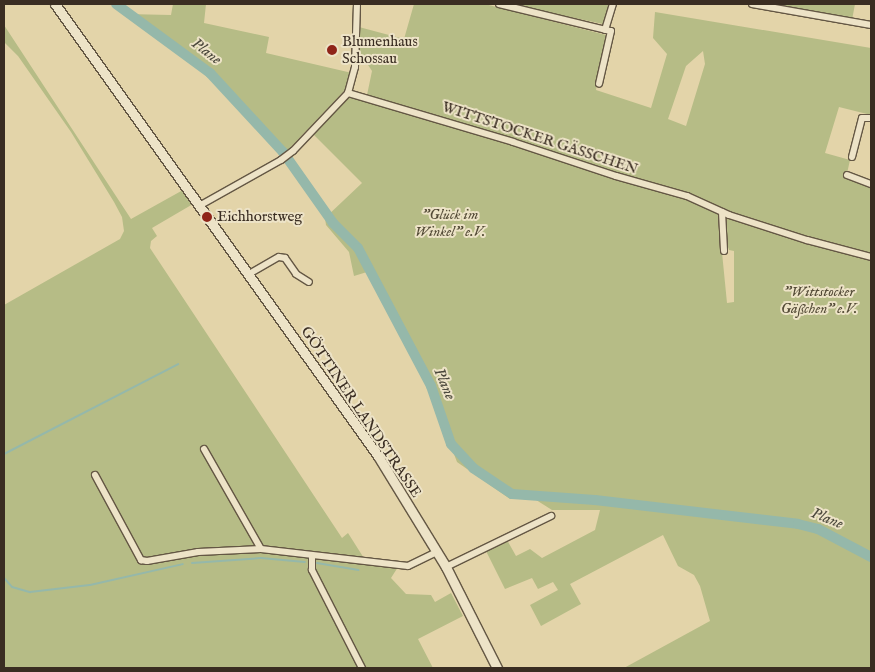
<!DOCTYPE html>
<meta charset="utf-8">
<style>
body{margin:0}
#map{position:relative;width:875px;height:672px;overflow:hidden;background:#e3d4a9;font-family:"IM FELL English",serif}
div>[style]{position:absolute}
.green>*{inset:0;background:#b6bc86}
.stream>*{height:2px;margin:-1px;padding:0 1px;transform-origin:1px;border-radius:1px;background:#95b8aa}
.river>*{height:10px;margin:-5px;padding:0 5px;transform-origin:5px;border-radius:5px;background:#95b8aa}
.roads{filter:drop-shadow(1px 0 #645744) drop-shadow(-1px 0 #645744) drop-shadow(0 1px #645744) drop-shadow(0 -1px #645744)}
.street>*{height:6px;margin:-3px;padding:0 3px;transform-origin:3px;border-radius:3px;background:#ede3c7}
.secondary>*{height:9px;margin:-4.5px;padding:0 4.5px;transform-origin:4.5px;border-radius:4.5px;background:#ede3c7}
.dots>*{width:14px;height:14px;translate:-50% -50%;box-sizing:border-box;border:2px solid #ede3c7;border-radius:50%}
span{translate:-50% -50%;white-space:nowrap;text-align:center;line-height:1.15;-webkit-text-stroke:4px #ede3c7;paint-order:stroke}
.poi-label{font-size:15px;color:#3a2d22}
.left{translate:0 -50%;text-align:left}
.street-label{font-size:15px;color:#3a2d22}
.park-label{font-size:15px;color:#534a36;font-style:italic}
.water-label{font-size:16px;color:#4c493d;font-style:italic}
.frame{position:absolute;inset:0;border:5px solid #3a2d22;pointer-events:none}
</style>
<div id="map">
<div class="green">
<div style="clip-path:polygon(173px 4px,206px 4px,204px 23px,269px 37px,266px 53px,352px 73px,346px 89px,283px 155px,210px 73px,126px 14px,171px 15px)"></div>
<div style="clip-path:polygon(evenodd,414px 4px,485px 4px,606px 35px,596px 90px,651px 108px,667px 54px,653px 38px,655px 12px,871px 48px,871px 115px,839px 107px,825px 153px,850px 160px,846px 178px,871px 186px,871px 255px,803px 236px,367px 95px,372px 71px,359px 51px,359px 27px,404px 39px,414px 4px,703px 51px,705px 64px,686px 126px,668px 119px,686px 66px,703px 51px)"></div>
<div style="clip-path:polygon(508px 4px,609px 4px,603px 24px)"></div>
<div style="clip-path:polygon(761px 4px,855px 4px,852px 20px)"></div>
<div style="clip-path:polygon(4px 25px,131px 219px,183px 190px,193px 204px,152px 228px,157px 236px,151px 241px,150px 248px,342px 538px,348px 533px,367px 563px,398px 567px,391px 578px,406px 594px,431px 595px,435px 602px,451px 593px,463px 616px,418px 639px,433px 668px,4px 668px,4px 305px,120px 239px,124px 231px,122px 217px,114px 202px,71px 132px,18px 56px,4px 42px)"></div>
<div style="clip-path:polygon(349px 95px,686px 199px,718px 212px,727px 303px,734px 302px,734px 251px,729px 250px,727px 244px,727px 217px,741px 223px,871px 260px,871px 556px,819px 528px,797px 524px,818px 529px,871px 558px,871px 668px,624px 668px,710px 621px,700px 586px,694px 575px,678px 566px,663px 535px,570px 584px,581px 604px,541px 626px,530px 605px,558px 590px,553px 582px,538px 589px,532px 578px,505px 589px,486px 551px,507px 540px,516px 556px,530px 549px,542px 558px,595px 530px,600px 510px,552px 510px,533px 498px,514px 495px,510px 499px,457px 462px,435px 404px,400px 331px,367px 272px,354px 276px,349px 252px,326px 225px,325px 218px,362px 183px,313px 134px)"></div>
</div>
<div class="stream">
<div style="left:4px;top:454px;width:196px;rotate:-27.3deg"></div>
<div style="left:192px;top:563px;width:69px;rotate:-4.1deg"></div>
<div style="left:261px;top:558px;width:44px;rotate:5.2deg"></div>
<div style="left:317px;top:563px;width:42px;rotate:9.7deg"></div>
<div style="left:4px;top:578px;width:12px;rotate:48deg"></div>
<div style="left:12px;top:587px;width:19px;rotate:16deg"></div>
<div style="left:30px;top:592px;width:60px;rotate:-6.7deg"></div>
<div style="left:90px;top:585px;width:95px;rotate:-12.7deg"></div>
</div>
<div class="river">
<div style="left:116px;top:4px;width:117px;rotate:36.3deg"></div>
<div style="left:210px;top:73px;width:108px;rotate:47.3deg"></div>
<div style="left:283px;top:152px;width:87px;rotate:54.8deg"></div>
<div style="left:333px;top:223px;width:35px;rotate:45deg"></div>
<div style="left:358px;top:248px;width:156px;rotate:62.1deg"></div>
<div style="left:431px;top:386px;width:61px;rotate:71deg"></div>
<div style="left:451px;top:444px;width:33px;rotate:47deg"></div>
<div style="left:473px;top:468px;width:47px;rotate:33.7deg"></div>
<div style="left:512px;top:494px;width:83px;rotate:4.1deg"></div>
<div style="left:595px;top:500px;width:204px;rotate:6.7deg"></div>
<div style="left:798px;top:524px;width:21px;rotate:14deg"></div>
<div style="left:818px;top:529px;width:60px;rotate:27.8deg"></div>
</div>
<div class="roads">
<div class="street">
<div style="left:499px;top:4px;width:115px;rotate:13.6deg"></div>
<div style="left:611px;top:31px;width:54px;rotate:102.8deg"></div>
<div style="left:752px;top:4px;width:121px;rotate:10deg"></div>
<div style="left:605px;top:30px;width:27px;rotate:-73deg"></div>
<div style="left:348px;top:93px;width:172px;rotate:16.5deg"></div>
<div style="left:513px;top:142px;width:108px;rotate:18.3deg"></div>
<div style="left:616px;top:176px;width:74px;rotate:15.7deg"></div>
<div style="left:687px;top:196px;width:46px;rotate:24.3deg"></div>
<div style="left:729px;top:215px;width:82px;rotate:17.8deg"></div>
<div style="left:807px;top:240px;width:66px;rotate:14.9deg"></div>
<div style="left:852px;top:157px;width:40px;rotate:-75.6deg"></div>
<div style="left:862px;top:118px;width:9px"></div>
<div style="left:847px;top:175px;width:26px;rotate:21deg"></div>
<div style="left:199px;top:206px;width:94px;rotate:-29.3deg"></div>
<div style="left:281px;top:160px;width:15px;rotate:-37deg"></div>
<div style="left:293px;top:151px;width:80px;rotate:-46.5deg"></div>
<div style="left:348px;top:93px;width:27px;rotate:-75deg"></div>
<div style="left:355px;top:67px;width:63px;rotate:-88.2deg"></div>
<div style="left:722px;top:212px;width:39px;rotate:87deg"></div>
<div style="left:249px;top:274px;width:34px;rotate:-30deg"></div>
<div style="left:279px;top:257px;width:6px;rotate:9deg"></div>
<div style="left:285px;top:258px;width:19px;rotate:55deg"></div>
<div style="left:296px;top:274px;width:15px;rotate:32deg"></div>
<div style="left:204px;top:449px;width:115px;rotate:60.3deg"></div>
<div style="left:95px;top:475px;width:97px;rotate:61.6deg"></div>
<div style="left:141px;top:560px;width:6px;rotate:9deg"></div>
<div style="left:147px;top:561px;width:52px;rotate:-10deg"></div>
<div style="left:198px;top:552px;width:63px;rotate:-2.7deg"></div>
<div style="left:261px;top:549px;width:148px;rotate:6.6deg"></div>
<div style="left:408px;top:566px;width:32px;rotate:-26deg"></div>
<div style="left:312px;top:556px;width:14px;rotate:90deg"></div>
<div style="left:312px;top:570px;width:110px;rotate:63deg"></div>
<div style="left:446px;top:567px;width:117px;rotate:-25.9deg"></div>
</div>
<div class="secondary">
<div style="left:55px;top:4px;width:556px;rotate:54.45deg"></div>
<div style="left:378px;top:456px;width:130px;rotate:58.5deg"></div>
<div style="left:446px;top:567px;width:113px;rotate:63.2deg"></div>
</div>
</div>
<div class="dots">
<div style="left:332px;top:50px;background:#8f2418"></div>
<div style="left:207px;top:217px;background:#8f2418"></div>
</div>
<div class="poi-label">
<span class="left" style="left:342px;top:50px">Blumenhaus<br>Schossau</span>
<span class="left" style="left:217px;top:217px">Eichhorstweg</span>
</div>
<div class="street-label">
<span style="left:540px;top:138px;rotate:18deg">WITTSTOCKER GÄSSCHEN</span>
<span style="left:361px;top:412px;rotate:56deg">GÖTTINER LANDSTRASSE</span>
</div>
<div class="park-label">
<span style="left:450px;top:223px">"Glück im<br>Winkel" e.V.</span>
<span style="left:819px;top:300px">"Wittstocker<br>Gäßchen" e.V.</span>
</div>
<div class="water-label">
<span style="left:206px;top:52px;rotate:38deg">Plane</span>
<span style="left:444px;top:384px;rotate:67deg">Plane</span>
<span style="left:827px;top:519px;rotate:22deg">Plane</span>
</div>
<div class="frame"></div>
</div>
